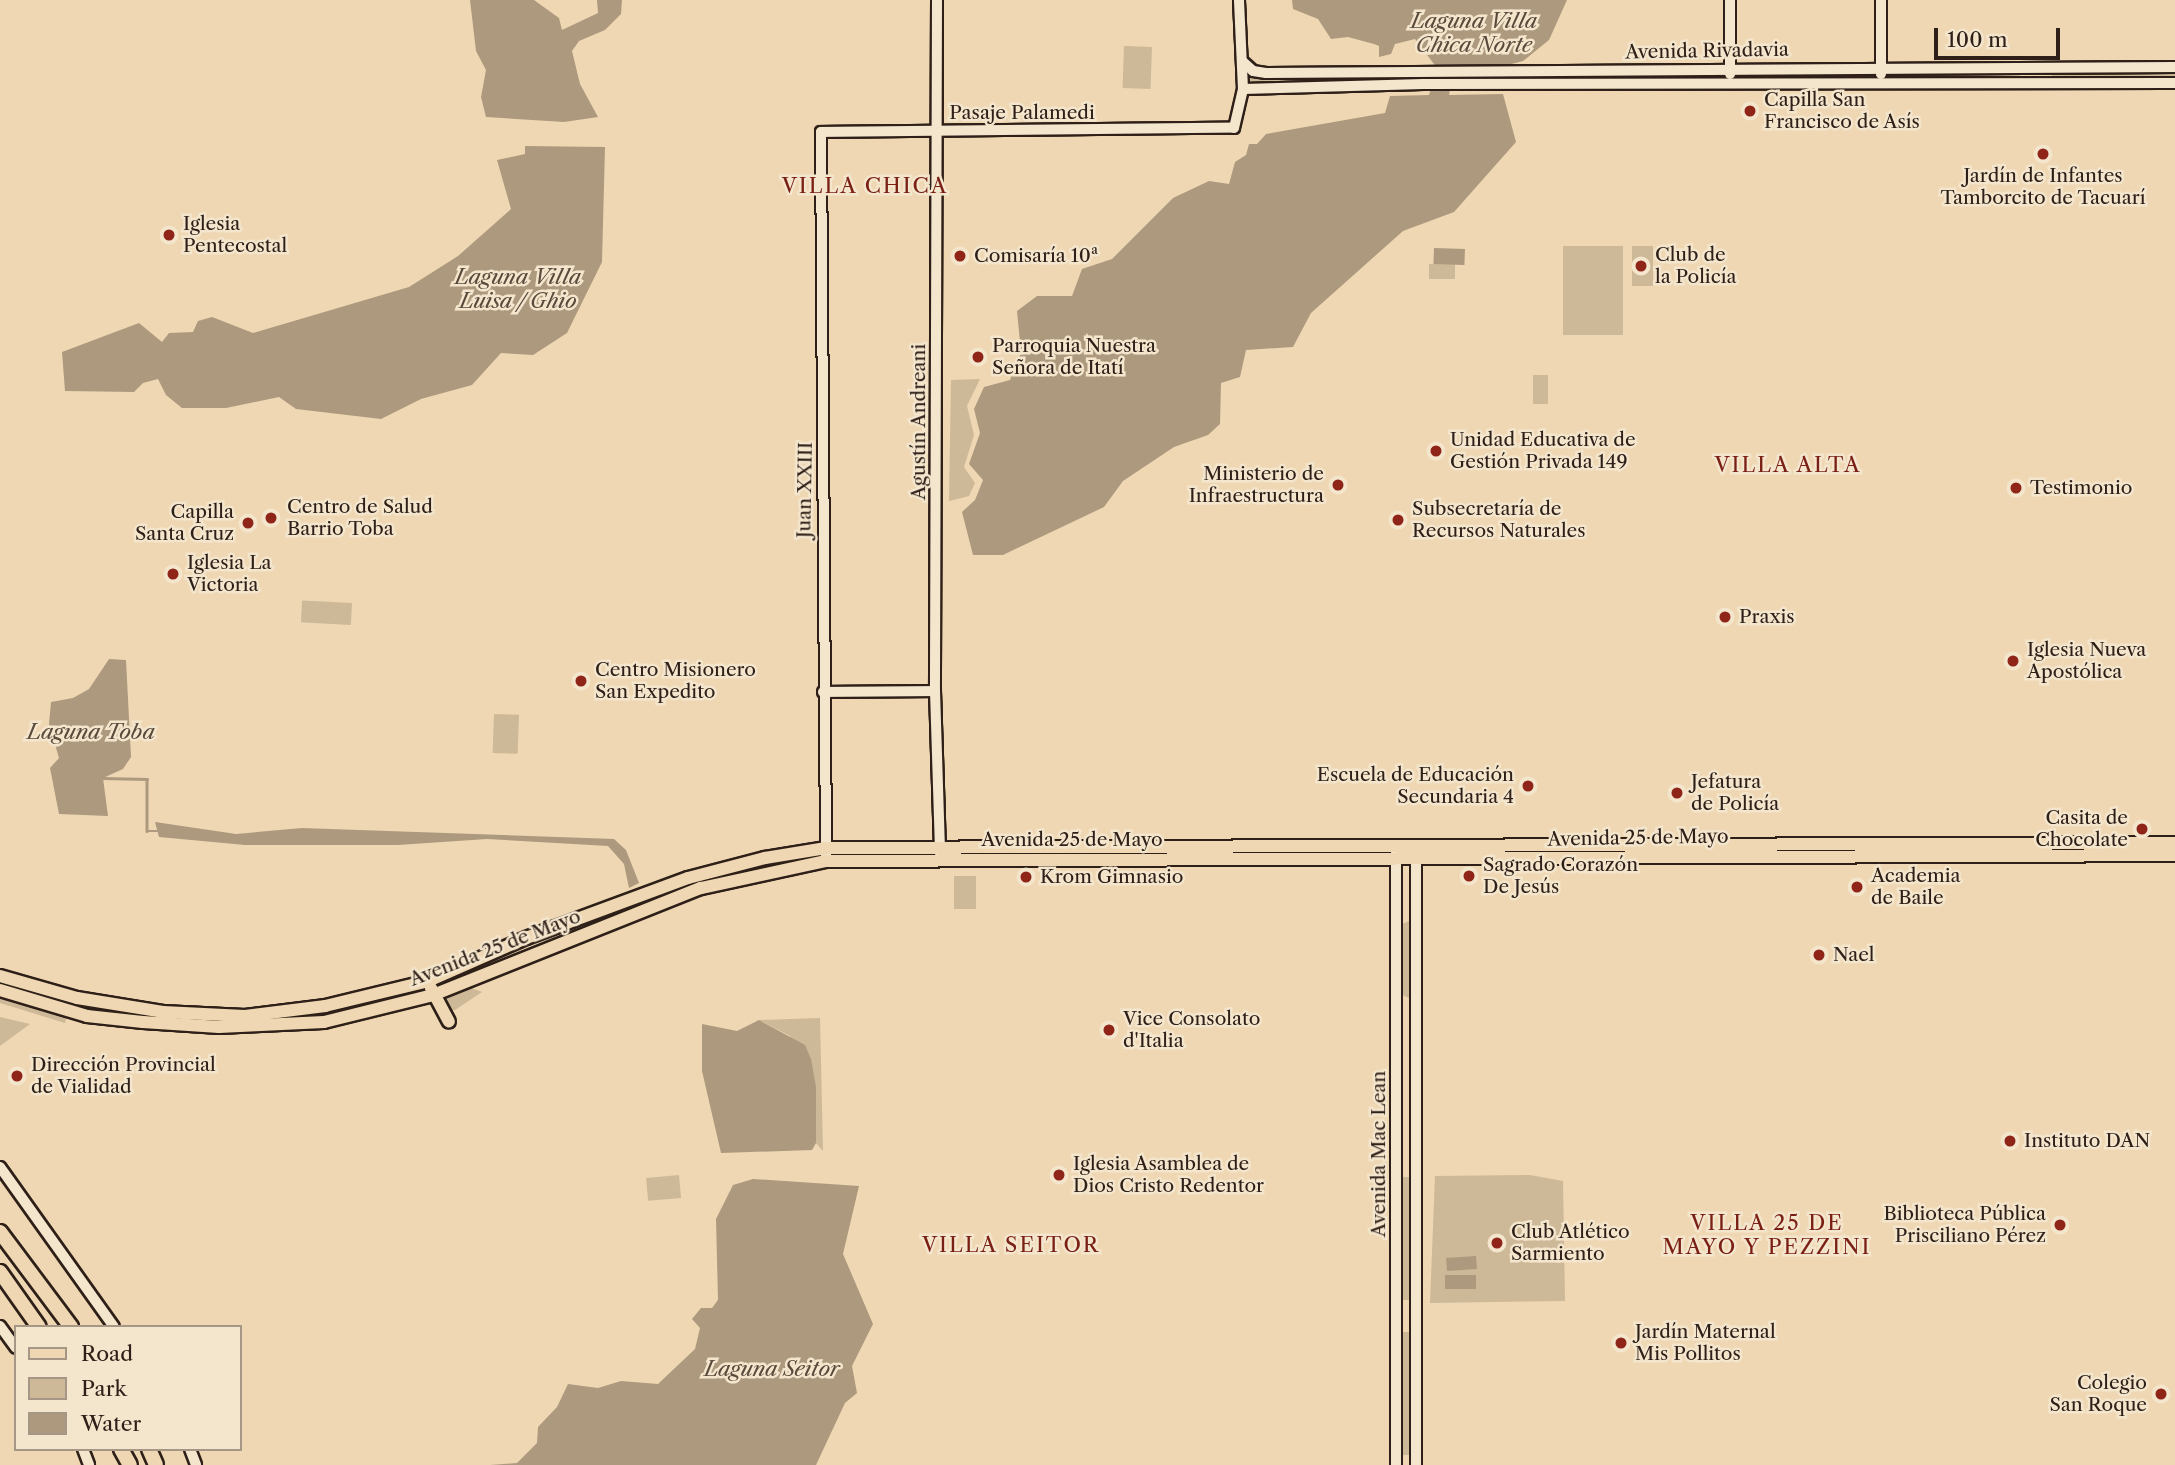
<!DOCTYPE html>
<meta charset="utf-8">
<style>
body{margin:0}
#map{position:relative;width:2175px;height:1465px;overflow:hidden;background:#eed7b2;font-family:"Libre Caslon Text",serif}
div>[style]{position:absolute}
.green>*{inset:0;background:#cdb898;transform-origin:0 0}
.water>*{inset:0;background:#ad997e;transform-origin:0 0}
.stream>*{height:2.5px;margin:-1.25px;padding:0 1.25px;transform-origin:1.25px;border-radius:1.25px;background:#ad997e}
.roads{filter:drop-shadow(2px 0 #2e2018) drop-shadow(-2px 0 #2e2018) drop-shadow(0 2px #2e2018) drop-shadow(0 -2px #2e2018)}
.secondary>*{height:10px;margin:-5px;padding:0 5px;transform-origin:5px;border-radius:5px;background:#f4e5cd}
.primary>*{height:12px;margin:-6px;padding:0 6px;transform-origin:6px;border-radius:6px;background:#eed7b2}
.highway>*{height:14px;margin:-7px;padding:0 7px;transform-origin:7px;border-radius:7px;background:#eed7b2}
.dots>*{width:19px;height:19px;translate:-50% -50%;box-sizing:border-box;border:4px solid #f4e5cd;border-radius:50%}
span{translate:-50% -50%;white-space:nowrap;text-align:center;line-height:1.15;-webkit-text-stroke:5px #f4e5cd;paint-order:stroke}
.street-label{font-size:19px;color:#2e2018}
.poi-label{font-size:19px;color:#2e2018}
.left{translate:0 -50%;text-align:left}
.right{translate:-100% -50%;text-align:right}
.water-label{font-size:21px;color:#5a4a3c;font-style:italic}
.neighbourhood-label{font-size:21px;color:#7a1f14;letter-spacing:2px}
.legend{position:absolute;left:14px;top:1325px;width:228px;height:126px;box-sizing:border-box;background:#f4e5cd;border:2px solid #a59685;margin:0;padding:9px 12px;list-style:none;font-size:21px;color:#2e2018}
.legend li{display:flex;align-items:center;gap:14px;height:35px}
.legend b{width:35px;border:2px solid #a59685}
.scale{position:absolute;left:1934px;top:28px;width:126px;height:32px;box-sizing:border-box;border:4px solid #2e2018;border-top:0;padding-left:9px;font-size:21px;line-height:24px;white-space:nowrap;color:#2e2018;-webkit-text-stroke:5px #f4e5cd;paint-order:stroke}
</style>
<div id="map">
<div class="green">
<div style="left:1124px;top:46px;width:28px;height:42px;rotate:2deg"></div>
<div style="clip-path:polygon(2052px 72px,2175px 73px,2175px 79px,2052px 79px)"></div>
<div style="clip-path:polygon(1246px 73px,1258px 77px,1551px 74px,1550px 80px,1248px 84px)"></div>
<div style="clip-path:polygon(1745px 73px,1868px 74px,1868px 78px,1744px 78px)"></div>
<div style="clip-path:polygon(1896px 73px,2020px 74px,2021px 78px,1896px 79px)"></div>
<div style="left:1623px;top:246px;width:89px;height:60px;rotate:90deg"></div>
<div style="left:1632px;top:246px;width:21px;height:40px"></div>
<div style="left:1429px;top:264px;width:26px;height:15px"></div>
<div style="left:1533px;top:375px;width:15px;height:29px"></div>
<div style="clip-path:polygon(980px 379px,967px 406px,974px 435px,964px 467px,975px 483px,969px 496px,949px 501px,951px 380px)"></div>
<div style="left:352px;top:603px;width:22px;height:50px;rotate:93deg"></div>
<div style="left:494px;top:714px;width:25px;height:39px;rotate:2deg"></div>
<div style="left:954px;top:876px;width:22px;height:33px"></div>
<div style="clip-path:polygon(1409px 921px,1411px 925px,1409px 998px,1400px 994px,1400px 925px)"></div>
<div style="clip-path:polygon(466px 986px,482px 992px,455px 1010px,449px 1010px,446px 1000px)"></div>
<div style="clip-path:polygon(0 996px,67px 1014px,65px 1023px,0 1003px)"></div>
<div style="clip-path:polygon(0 1017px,30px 1024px,0 1046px)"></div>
<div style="clip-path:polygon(820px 1018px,823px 1151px,816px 1143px,816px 1087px,790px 1036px,759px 1020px)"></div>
<div style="left:679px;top:1175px;width:23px;height:33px;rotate:85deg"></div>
<div style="clip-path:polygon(1530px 1175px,1563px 1181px,1565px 1301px,1430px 1303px,1435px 1176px)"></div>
<div style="left:1400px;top:1177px;width:11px;height:123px"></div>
<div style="left:1411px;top:1332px;width:123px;height:11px;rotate:90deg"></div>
</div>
<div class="water">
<div style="clip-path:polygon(470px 0,534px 0,559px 18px,562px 30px,598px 13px,597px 0,622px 0,621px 14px,605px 30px,579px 41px,572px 51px,580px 84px,598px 117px,564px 122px,486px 117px,481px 97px,486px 70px,476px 51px)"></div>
<div style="clip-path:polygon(1292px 0,1567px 0,1549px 40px,1523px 61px,1492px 69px,1454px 68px,1449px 95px,1503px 94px,1516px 142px,1454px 212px,1403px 231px,1311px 313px,1293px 347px,1246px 350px,1240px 377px,1221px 383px,1220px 424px,1208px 435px,1174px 447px,1123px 481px,1104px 507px,1003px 555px,973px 555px,962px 512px,975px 500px,983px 480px,969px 464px,980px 433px,974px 409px,984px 387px,1010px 380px,1021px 353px,1017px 311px,1037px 296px,1072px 296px,1082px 269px,1112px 259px,1173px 198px,1209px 181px,1229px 184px,1235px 162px,1246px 155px,1249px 144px,1257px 144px,1266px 134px,1385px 113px,1390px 96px,1429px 95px,1437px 68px,1415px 39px,1395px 44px,1391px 54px,1379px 57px,1379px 46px,1374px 44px,1348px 37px,1331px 39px,1318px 19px,1293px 9px)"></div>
<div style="clip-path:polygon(525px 146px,605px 147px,602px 262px,567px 333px,533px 355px,501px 353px,472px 385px,421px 399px,381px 419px,296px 409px,279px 397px,226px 408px,182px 408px,166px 395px,158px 379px,143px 383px,134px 392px,65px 391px,62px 352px,139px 323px,162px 342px,169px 333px,193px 332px,198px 321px,212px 317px,253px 333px,409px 287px,458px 256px,511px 209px,497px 160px,525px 154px)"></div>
<div style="left:1434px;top:248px;width:31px;height:16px;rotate:2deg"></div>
<div style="clip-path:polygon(109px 659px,126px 660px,131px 757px,123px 769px,103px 778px,108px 816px,59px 814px,50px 768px,59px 758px,49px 724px,51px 702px,73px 698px,89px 689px)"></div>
<div style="clip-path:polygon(155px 822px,236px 834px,302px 828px,614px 839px,626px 850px,639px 883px,629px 888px,624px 864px,608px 846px,487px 839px,398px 845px,245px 845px,159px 837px)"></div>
<div style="clip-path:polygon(759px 1020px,805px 1045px,811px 1059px,816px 1087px,816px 1143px,812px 1150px,721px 1153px,702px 1071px,702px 1024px,737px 1031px)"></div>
<div style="clip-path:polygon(753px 1179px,859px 1186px,843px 1254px,873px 1324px,852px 1366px,857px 1393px,845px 1403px,816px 1465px,490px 1465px,517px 1463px,537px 1443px,538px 1427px,557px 1407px,568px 1384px,598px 1388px,621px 1381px,658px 1384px,695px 1349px,700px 1328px,692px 1319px,701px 1308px,712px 1308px,718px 1300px,716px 1219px,733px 1185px)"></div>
<div style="left:1476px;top:1256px;width:13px;height:30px;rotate:86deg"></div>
<div style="left:1445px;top:1275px;width:31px;height:14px"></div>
</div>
<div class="stream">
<div style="left:103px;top:778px;width:44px;rotate:1.3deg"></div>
<div style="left:147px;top:779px;width:52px;rotate:90deg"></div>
<div style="left:147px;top:831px;width:10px"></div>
</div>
<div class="roads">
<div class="secondary">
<div style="left:937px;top:0;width:691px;rotate:90.17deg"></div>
<div style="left:935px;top:691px;width:163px;rotate:88.2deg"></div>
<div style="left:1730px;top:0;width:74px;rotate:90deg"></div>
<div style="left:1242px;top:61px;width:15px;rotate:42deg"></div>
<div style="left:1253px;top:71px;width:13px;rotate:9deg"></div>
<div style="left:1266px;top:73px;width:909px;rotate:-0.38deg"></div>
<div style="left:1881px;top:74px;width:74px;rotate:-90deg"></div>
<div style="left:1243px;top:89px;width:180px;rotate:-1.6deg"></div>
<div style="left:1423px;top:84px;width:752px;rotate:-0.08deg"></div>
<div style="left:823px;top:692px;width:112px;rotate:-0.5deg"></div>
<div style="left:1416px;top:852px;width:613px;rotate:90deg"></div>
<div style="left:826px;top:855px;width:723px;rotate:-90.4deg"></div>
<div style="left:821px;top:132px;width:413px;rotate:-0.6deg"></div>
<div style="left:1234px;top:128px;width:40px;rotate:-77deg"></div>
<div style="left:1243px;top:89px;width:89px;rotate:-92.6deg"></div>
<div style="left:0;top:1167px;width:196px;rotate:54.5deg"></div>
<div style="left:0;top:1326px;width:27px;rotate:54deg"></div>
<div style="left:83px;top:1449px;width:17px;rotate:69deg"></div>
<div style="left:190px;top:1449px;width:17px;rotate:69deg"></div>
<div style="left:1396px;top:1465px;width:612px;rotate:-90deg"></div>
</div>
<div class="primary">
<div style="left:0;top:976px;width:80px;rotate:15.9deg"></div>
<div style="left:77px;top:998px;width:87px;rotate:9.2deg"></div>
<div style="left:163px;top:1012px;width:82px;rotate:2.8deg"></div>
<div style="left:245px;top:1016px;width:81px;rotate:-7.1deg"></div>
<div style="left:325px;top:1006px;width:106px;rotate:-13.6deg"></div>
<div style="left:428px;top:981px;width:107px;rotate:-23.7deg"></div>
<div style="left:526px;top:938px;width:173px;rotate:-20.3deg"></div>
<div style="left:688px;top:878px;width:80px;rotate:-14.6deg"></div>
<div style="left:765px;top:858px;width:62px;rotate:-9.3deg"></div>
<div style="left:826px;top:848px;width:1349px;rotate:-0.21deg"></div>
<div style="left:431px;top:988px;width:38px;rotate:62deg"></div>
<div style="left:0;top:990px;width:91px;rotate:16.6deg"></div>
<div style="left:87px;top:1016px;width:56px;rotate:6.1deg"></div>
<div style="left:143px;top:1022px;width:76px;rotate:3.8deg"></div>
<div style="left:219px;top:1027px;width:105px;rotate:-2.7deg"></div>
<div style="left:324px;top:1022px;width:112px;rotate:-13.9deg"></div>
<div style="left:433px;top:995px;width:289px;rotate:-21.8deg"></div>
<div style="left:701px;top:888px;width:128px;rotate:-12.2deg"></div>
<div style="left:826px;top:861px;width:1349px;rotate:-0.25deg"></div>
</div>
<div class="highway">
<div style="left:0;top:1232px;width:119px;rotate:53.2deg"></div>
<div style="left:0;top:1272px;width:67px;rotate:54.7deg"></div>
<div style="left:121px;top:1449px;width:18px;rotate:61deg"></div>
<div style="left:149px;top:1449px;width:17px;rotate:66deg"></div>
</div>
</div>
<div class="dots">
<div style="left:1750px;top:111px;background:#8f2418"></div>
<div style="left:2043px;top:154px;background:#8f2418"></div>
<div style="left:169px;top:235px;background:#8f2418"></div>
<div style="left:960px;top:256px;background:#8f2418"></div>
<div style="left:1641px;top:266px;background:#8f2418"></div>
<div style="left:978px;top:357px;background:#8f2418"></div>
<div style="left:1436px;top:451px;background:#8f2418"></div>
<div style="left:1338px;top:485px;background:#8f2418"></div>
<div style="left:2016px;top:488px;background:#8f2418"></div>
<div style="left:271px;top:518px;background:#8f2418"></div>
<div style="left:1398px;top:520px;background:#8f2418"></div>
<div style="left:248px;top:523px;background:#8f2418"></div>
<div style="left:173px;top:574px;background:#8f2418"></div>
<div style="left:1725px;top:617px;background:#8f2418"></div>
<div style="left:2013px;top:661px;background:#8f2418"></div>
<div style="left:581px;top:681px;background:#8f2418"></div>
<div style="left:1528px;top:786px;background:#8f2418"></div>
<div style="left:1677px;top:793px;background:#8f2418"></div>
<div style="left:2142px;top:829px;background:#8f2418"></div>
<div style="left:1469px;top:876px;background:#8f2418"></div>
<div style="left:1026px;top:877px;background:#8f2418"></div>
<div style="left:1857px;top:887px;background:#8f2418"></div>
<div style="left:1819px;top:955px;background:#8f2418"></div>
<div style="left:1109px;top:1030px;background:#8f2418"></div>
<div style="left:17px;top:1076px;background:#8f2418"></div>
<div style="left:2010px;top:1141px;background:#8f2418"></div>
<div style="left:1059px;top:1175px;background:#8f2418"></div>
<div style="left:2060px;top:1225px;background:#8f2418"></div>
<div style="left:1497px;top:1243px;background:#8f2418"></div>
<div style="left:1621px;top:1343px;background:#8f2418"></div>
<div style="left:2161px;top:1394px;background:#8f2418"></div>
</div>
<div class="street-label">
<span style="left:1707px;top:51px;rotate:-1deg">Avenida Rivadavia</span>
<span style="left:1022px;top:113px">Pasaje Palamedi</span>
<span style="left:919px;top:422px;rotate:-90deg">Agustín Andreani</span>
<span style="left:805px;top:490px;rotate:-89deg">Juan XXIII</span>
<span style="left:1638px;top:838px;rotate:-1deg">Avenida 25 de Mayo</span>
<span style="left:1072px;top:840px">Avenida 25 de Mayo</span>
<span style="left:495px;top:948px;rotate:-21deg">Avenida 25 de Mayo</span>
<span style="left:1379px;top:1154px;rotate:-90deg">Avenida Mac Lean</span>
</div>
<div class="poi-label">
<span class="left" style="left:1764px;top:111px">Capilla San<br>Francisco de Asís</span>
<span style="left:2043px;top:187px">Jardín de Infantes<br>Tamborcito de Tacuarí</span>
<span class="left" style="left:183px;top:235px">Iglesia<br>Pentecostal</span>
<span class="left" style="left:1655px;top:266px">Club de<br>la Policía</span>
<span class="left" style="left:974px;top:256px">Comisaría 10ª</span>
<span class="left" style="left:992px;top:357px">Parroquia Nuestra<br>Señora de Itatí</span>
<span class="left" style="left:1450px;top:451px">Unidad Educativa de<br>Gestión Privada 149</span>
<span class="right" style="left:1324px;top:485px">Ministerio de<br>Infraestructura</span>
<span class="left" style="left:2030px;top:488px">Testimonio</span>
<span class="left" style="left:287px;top:518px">Centro de Salud<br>Barrio Toba</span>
<span class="left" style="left:1412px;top:520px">Subsecretaría de<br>Recursos Naturales</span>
<span class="right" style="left:234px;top:523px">Capilla<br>Santa Cruz</span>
<span class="left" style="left:187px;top:574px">Iglesia La<br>Victoria</span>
<span class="left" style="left:1739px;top:617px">Praxis</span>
<span class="left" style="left:2027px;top:661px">Iglesia Nueva<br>Apostólica</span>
<span class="left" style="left:595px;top:681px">Centro Misionero<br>San Expedito</span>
<span class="right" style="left:1514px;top:786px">Escuela de Educación<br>Secundaria 4</span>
<span class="left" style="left:1691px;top:793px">Jefatura<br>de Policía</span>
<span class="right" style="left:2128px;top:829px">Casita de<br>Chocolate</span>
<span class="left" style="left:1483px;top:876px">Sagrado Corazón<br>De Jesús</span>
<span class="left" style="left:1871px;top:887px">Academia<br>de Baile</span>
<span class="left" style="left:1040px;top:877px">Krom Gimnasio</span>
<span class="left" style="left:1833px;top:955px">Nael</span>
<span class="left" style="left:1123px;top:1030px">Vice Consolato<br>d'Italia</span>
<span class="left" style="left:31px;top:1076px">Dirección Provincial<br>de Vialidad</span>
<span class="left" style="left:2024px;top:1141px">Instituto DAN</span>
<span class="left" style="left:1073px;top:1175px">Iglesia Asamblea de<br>Dios Cristo Redentor</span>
<span class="right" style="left:2046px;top:1225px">Biblioteca Pública<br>Prisciliano Pérez</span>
<span class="left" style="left:1511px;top:1243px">Club Atlético<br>Sarmiento</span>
<span class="left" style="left:1635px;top:1343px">Jardín Maternal<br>Mis Pollitos</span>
<span class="right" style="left:2147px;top:1394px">Colegio<br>San Roque</span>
</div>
<div class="water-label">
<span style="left:1474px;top:33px">Laguna Villa<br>Chica Norte</span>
<span style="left:518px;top:289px">Laguna Villa<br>Luisa / Ghio</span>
<span style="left:91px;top:732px">Laguna Toba</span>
<span style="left:772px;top:1369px">Laguna Seitor</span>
</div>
<div class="neighbourhood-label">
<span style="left:865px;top:186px">VILLA CHICA</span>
<span style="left:1788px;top:465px">VILLA ALTA</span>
<span style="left:1767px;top:1235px">VILLA 25 DE<br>MAYO Y PEZZINI</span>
<span style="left:1011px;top:1245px">VILLA SEITOR</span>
</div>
<ul class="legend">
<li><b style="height:9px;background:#eed7b2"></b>Road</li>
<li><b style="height:19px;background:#cdb898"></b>Park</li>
<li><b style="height:19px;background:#ad997e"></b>Water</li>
</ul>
<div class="scale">100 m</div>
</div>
